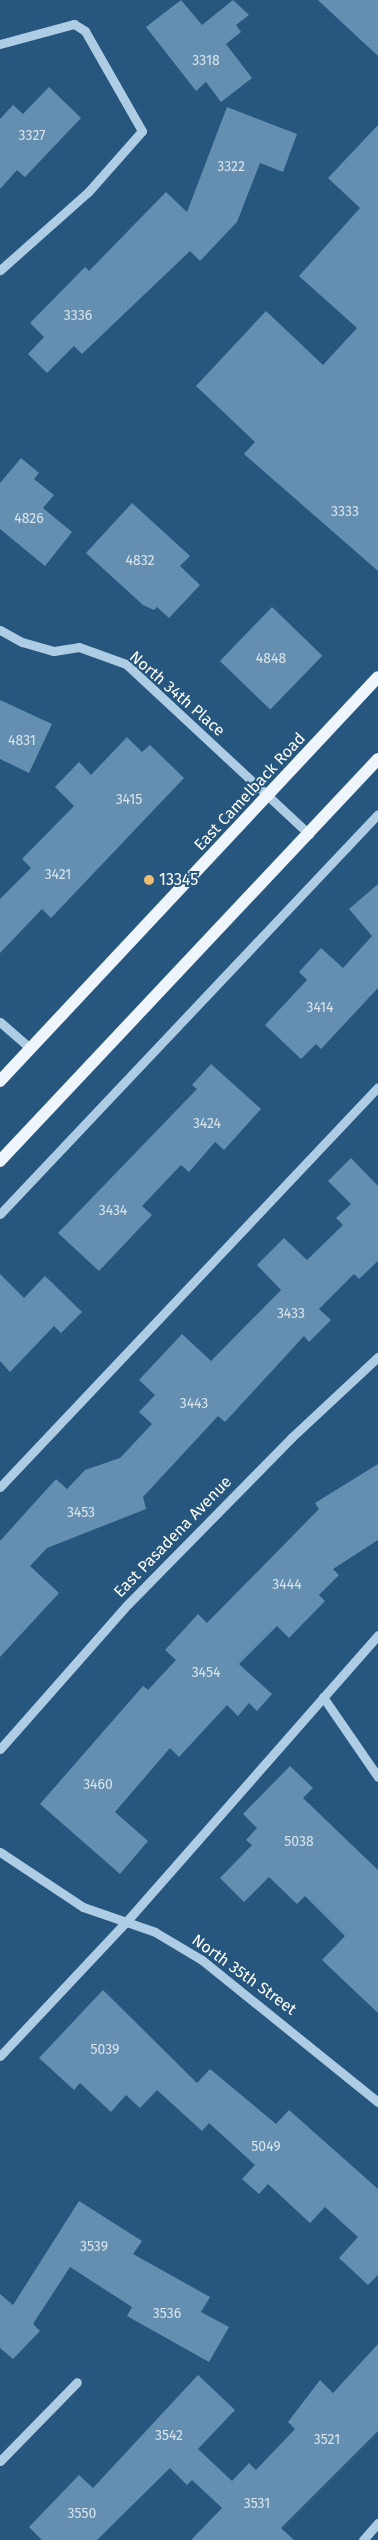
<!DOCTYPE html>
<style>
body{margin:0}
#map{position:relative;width:378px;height:2540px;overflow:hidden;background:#27577e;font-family:"Fira Sans",sans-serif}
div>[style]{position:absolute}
.building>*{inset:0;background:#648fb0;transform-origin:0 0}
.minor>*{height:9px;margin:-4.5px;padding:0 4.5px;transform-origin:4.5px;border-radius:4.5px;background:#aecde5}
.major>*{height:12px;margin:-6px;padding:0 6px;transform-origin:6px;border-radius:6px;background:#eef5fd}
.dots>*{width:14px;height:14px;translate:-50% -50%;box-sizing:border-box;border:2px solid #27577e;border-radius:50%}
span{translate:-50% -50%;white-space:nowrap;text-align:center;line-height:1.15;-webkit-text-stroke:4px #27577e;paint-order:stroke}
.number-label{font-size:14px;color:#d8e3eb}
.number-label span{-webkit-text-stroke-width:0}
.street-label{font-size:16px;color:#fff}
.poi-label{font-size:16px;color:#fff}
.left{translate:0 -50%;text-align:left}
</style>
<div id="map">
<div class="building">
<div style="clip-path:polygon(181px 0,202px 25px,233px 0,249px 15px,236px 25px,241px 32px,226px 44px,252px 78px,221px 102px,206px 82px,196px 91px,146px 27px)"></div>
<div style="clip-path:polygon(318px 0,378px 0,378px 56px,350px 30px)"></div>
<div style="clip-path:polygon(49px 87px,81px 118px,25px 177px,17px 170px,0 189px,0 119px,13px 105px,23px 114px)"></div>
<div style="clip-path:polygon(227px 107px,297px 134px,283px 172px,260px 163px,237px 222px,200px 261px,190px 251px,82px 354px,74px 346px,47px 373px,28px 354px,44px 337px,30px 323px,85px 267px,89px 271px,166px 192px,187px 212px)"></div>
<div style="clip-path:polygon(378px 125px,378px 571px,244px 454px,255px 442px,196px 386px,266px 311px,323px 365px,357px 328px,299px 276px,360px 208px,328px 178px)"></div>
<div style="clip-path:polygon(21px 458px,39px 473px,34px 479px,54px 495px,43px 508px,72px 532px,45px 566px,0 529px,0 483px)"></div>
<div style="clip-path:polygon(132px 503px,190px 556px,180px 566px,200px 585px,169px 618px,157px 607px,154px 610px,143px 605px,86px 553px)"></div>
<div style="left:272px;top:607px;width:70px;height:75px;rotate:44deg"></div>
<div style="clip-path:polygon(0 700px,52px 724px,29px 773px,0 759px)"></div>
<div style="clip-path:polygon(127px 737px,142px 752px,150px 745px,184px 778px,51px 918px,42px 909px,0 953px,0 899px,31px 868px,22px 859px,74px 806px,55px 787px,79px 762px,91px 775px)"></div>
<div style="clip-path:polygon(378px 884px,378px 988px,321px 1049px,316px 1044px,301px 1059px,265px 1025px,307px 980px,299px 972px,321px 948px,343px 968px,372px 936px,349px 909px)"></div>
<div style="clip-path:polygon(211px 1064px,261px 1109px,224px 1150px,215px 1142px,189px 1172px,181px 1165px,142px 1206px,152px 1215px,99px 1271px,58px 1233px,197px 1089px,192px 1085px)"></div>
<div style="clip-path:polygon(351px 1158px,378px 1186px,378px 1261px,359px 1279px,354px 1274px,319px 1309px,331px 1320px,309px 1342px,304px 1336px,225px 1422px,218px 1416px,143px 1497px,146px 1509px,47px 1548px,30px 1566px,59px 1593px,0 1657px,0 1541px,56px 1479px,67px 1489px,85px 1470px,120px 1458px,152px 1424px,139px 1412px,155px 1395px,139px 1380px,182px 1334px,211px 1361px,281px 1290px,257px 1265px,284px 1238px,307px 1260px,343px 1225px,336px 1218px,351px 1204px,328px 1181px)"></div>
<div style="clip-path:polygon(0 1274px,24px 1298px,45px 1276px,82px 1312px,61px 1333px,54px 1326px,10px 1372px,0 1361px)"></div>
<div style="clip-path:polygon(378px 1464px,378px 1540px,333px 1569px,339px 1575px,319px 1595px,325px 1601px,289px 1638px,277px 1626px,239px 1664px,272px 1694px,257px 1711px,249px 1703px,238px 1716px,227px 1705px,179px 1757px,170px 1748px,115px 1812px,148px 1841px,120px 1874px,40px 1804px,143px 1686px,148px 1690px,176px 1660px,165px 1650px,198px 1614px,207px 1623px,319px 1509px,315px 1503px)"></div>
<div style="clip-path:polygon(290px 1766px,313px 1788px,303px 1798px,378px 1870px,378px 2013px,322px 1960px,345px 1936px,305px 1896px,297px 1904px,269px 1877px,244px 1902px,220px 1878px,252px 1845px,246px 1840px,257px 1828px,243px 1814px)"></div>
<div style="clip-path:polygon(103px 1990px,197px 2083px,210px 2069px,276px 2124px,289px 2110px,378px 2189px,378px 2275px,368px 2285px,339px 2258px,358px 2237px,325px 2207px,310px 2223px,268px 2184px,259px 2194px,242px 2179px,255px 2165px,209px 2123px,202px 2131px,157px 2090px,140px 2108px,126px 2095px,111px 2112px,80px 2083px,74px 2090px,39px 2058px)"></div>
<div style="clip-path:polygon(79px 2201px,142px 2241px,133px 2254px,210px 2297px,201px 2312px,229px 2327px,209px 2362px,127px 2316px,132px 2307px,70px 2267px,33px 2324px,40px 2331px,13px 2359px,0 2348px,0 2294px,13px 2305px)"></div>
<div style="clip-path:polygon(378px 2344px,378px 2431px,281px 2528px,294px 2540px,191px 2540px,222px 2508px,192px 2480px,187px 2485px,170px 2468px,97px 2540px,42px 2540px,29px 2527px,79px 2475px,93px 2488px,198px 2375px,235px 2410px,198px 2449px,232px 2481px,249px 2463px,256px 2470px,295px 2429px,288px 2422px,320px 2380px,333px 2393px)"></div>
</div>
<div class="minor">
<div style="left:0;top:44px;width:77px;rotate:-15.1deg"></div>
<div style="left:74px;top:24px;width:13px;rotate:32deg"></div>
<div style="left:85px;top:31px;width:115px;rotate:60.3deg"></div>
<div style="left:142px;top:131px;width:81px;rotate:131.5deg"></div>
<div style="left:88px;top:192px;width:118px;rotate:138.4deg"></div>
<div style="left:0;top:630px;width:25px;rotate:29deg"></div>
<div style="left:22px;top:642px;width:33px;rotate:16deg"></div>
<div style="left:54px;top:651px;width:25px;rotate:-9deg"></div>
<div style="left:79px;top:647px;width:50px;rotate:19.9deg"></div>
<div style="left:126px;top:664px;width:250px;rotate:42.9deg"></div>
<div style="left:0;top:1022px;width:41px;rotate:41.1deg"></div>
<div style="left:0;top:1214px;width:550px;rotate:-46.62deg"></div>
<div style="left:0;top:1487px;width:550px;rotate:-46.62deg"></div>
<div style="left:323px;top:1697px;width:97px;rotate:55.5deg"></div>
<div style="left:0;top:1749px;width:193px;rotate:-48.6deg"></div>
<div style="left:128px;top:1604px;width:233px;rotate:-45.5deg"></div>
<div style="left:291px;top:1438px;width:119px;rotate:-43deg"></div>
<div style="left:0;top:1852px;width:100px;rotate:33.5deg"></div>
<div style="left:83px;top:1907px;width:76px;rotate:19.1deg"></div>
<div style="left:155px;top:1932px;width:55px;rotate:30.8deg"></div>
<div style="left:202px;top:1960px;width:226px;rotate:38.9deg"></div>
<div style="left:0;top:2056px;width:184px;rotate:-46.8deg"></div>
<div style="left:126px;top:1922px;width:382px;rotate:-48.7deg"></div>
<div style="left:0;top:2461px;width:110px;rotate:-45.7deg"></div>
<div style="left:363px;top:2540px;width:23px;rotate:-49deg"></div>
</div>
<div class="major">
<div style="left:0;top:1081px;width:553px;rotate:-46.9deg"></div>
<div style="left:0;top:1161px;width:552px;rotate:-46.76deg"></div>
</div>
<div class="dots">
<div style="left:149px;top:880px;background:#edbd74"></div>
</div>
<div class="number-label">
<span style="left:206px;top:61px">3318</span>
<span style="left:32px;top:136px">3327</span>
<span style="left:231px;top:167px">3322</span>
<span style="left:78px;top:316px">3336</span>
<span style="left:345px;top:512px">3333</span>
<span style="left:29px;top:519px">4826</span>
<span style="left:140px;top:561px">4832</span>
<span style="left:271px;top:659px">4848</span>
<span style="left:22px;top:741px">4831</span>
<span style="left:129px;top:800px">3415</span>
<span style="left:58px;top:875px">3421</span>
<span style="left:320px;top:1008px">3414</span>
<span style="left:207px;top:1124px">3424</span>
<span style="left:113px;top:1211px">3434</span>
<span style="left:291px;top:1314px">3433</span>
<span style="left:194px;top:1404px">3443</span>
<span style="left:81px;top:1513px">3453</span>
<span style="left:287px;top:1585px">3444</span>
<span style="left:206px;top:1673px">3454</span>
<span style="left:98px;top:1785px">3460</span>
<span style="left:299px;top:1842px">5038</span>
<span style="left:105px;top:2050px">5039</span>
<span style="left:266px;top:2147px">5049</span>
<span style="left:94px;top:2247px">3539</span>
<span style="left:167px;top:2314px">3536</span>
<span style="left:169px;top:2436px">3542</span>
<span style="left:327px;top:2440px">3521</span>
<span style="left:257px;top:2504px">3531</span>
<span style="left:82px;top:2514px">3550</span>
</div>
<div class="street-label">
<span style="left:177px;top:694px;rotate:41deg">North 34th Place</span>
<span style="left:250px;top:792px;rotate:-47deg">East Camelback Road</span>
<span style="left:173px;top:1537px;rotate:-46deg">East Pasadena Avenue</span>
<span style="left:244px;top:1975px;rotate:36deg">North 35th Street</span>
</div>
<div class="poi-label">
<span class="left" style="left:159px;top:880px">13345</span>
</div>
</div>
